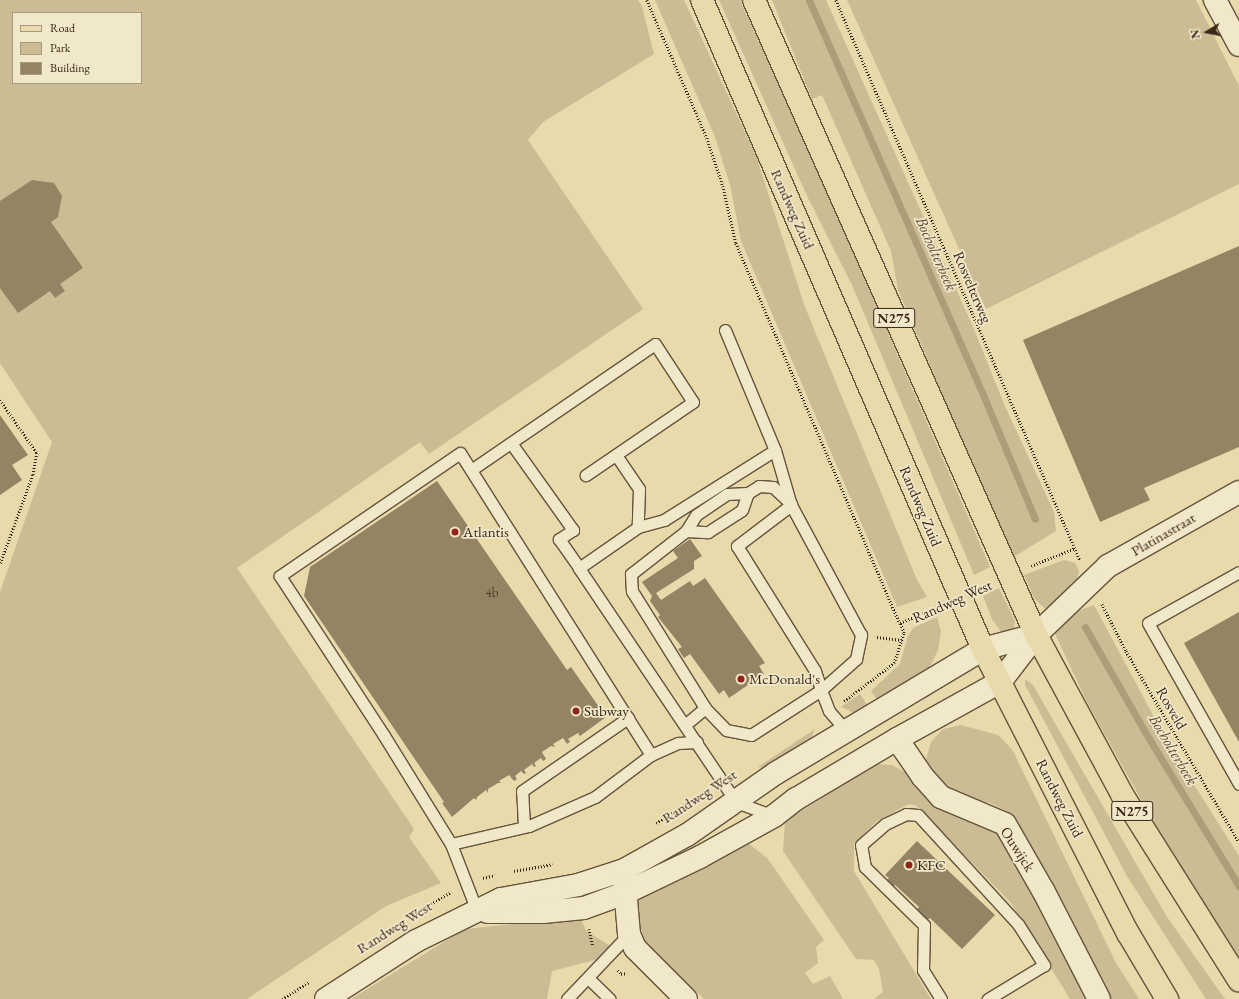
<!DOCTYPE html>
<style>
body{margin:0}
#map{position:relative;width:1239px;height:999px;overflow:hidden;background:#e9daac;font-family:"EB Garamond",serif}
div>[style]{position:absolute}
.green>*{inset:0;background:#cbbc93}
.stream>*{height:7px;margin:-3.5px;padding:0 3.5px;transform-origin:3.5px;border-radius:3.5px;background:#ad9d79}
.building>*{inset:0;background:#948464}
.path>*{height:2.5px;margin-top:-1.25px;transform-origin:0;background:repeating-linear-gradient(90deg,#382717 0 1px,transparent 0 3px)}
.roads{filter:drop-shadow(1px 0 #64543c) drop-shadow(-1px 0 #64543c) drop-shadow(0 1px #64543c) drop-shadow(0 -1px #64543c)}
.lane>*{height:11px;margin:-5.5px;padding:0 5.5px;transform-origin:5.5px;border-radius:5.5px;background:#f1e7c9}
.street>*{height:22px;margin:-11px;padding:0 11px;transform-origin:11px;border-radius:11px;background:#f1e7c9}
.secondary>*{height:22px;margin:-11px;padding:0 11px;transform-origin:11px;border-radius:11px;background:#f1e7c9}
.primary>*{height:22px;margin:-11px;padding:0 11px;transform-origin:11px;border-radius:11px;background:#e9daac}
.dots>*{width:11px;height:11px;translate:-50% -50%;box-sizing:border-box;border:2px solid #f1e7c9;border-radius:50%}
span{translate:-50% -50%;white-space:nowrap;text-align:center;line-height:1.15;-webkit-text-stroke:3.5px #f1e7c9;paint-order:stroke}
.number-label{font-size:13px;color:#4f3e2a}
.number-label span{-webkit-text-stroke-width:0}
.shield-label span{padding:1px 3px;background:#f1e7c9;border:1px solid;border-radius:3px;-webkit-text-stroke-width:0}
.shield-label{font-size:14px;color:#382717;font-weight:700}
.street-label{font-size:15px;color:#382717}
.poi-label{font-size:15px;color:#382717}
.left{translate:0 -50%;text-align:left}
.water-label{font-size:16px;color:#5b4a34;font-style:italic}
.legend{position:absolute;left:12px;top:12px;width:130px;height:72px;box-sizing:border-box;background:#f1e7c9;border:1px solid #a79a82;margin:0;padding:5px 7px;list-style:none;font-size:12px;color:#382717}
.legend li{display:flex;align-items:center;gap:8px;height:20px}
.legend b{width:20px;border:1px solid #a79a82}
.north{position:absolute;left:1187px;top:12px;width:40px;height:40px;-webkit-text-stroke:3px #f1e7c9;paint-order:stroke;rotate:260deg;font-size:11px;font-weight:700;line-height:16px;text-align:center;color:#382717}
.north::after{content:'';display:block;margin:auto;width:14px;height:18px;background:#382717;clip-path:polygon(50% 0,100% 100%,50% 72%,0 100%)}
</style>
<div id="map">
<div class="green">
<div style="clip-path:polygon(evenodd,0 0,638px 0,642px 6px,654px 54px,543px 122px,528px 140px,643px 309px,429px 454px,420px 442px,237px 568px,414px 829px,409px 837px,441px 883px,386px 906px,247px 999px,0 999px,0 592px,52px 442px,0 363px,0 0,13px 13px,141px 13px,141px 83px,13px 83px,13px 13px)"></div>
<div style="clip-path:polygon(655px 0,684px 0,756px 156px,805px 307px,917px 580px,927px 597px,897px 607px,741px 241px,730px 185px,715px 137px)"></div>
<div style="clip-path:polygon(719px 0,740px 0,826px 191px,990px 567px,974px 575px,852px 285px,808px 198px)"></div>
<div style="clip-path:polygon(772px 0,826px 0,974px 329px,1004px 404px,1054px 512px,1056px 531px,1012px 558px,898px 290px,891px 251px,822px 95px,812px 99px)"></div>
<div style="clip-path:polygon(847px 0,1196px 0,1239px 86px,1239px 184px,986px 309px)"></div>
<div style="clip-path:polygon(1064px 560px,1075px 563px,1079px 571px,1077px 581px,1048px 608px,1044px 608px,1034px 598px,1024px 575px)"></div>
<div style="clip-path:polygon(999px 588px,1015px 621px,1014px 631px,1002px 633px,992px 619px,983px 596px)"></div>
<div style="clip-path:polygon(1094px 605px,1169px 745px,1239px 856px,1239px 958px,1175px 861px,1088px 704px,1063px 651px,1055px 633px,1065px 616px)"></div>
<div style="clip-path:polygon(937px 617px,941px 631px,938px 650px,927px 672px,881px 706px,871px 691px,900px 664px,908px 636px,913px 628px)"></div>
<div style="clip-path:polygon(1025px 679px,1033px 685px,1167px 917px,1225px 999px,1206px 999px,1127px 876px,1025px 685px)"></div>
<div style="clip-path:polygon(860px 694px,871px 711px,864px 717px,841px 707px)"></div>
<div style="clip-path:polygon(961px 725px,998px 735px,1012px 749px,1116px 963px,1139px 999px,1107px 999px,1022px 838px,1006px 811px,990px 803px,949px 793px,925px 763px,931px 742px,943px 729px)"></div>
<div style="clip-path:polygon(815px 729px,809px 744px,774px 768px,758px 767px)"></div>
<div style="clip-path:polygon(877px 764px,892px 765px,908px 774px,927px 800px,940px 809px,975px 818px,991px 827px,1005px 841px,1088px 999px,1070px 999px,1011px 903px,917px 806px,909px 804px,877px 821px,854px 843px,854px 871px,931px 999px,874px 999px,883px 992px,879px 969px,874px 960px,856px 959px,783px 851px,785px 821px)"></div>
<div style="clip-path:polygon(748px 843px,768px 859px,824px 940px,816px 947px,818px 963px,805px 973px,813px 984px,830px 976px,843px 999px,704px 999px,645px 943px,639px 922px,639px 901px,644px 892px)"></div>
<div style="clip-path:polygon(580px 917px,586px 931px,622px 953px,552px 971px,547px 999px,351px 999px,465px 929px)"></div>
</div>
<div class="stream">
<div style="left:809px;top:0;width:434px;rotate:66.2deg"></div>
<div style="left:984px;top:397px;width:132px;rotate:67.3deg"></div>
<div style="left:1085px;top:627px;width:127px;rotate:60.2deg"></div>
<div style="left:1148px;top:737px;width:175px;rotate:58.6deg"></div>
</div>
<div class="building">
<div style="clip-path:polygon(32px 180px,54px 183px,62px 196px,58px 217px,51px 222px,83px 268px,60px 284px,65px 291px,55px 298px,50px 291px,18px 313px,0 288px,0 201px)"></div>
<div style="clip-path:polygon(1239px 246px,1239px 447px,1144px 488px,1150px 500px,1100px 522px,1023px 340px)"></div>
<div style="clip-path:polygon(0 415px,28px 455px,12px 465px,22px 480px,0 495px)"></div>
<div style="clip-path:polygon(437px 481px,567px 670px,571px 667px,606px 717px,580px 736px,578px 733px,568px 739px,570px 742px,567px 744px,563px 738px,553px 744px,555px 747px,551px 746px,542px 752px,546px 759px,543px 761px,541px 758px,534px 763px,536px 766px,534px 767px,532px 764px,524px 770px,526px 773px,524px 774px,521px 771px,515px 776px,517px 779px,514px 781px,509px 775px,499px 781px,501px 783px,498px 783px,488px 789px,488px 793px,486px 790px,477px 797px,476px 800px,474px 798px,452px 817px,442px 803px,444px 802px,304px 596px,310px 567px)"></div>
<div style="clip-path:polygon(690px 539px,702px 556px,694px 561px,694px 569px,656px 593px,661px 600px,690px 581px,693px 586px,705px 578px,765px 663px,759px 666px,764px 674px,729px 698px,724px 690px,719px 694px,690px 654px,684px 658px,678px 649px,682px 647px,658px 617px,660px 615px,650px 601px,652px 596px,642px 582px,678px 558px,673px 551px)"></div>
<div style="clip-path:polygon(1239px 612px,1239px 742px,1184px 643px)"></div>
<div style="clip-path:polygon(917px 841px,995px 915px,962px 949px,930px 918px,926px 921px,915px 911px,919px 907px,895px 885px,892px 888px,885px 882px,889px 878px,885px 875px)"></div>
</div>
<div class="path">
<div style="left:647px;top:0;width:150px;rotate:66.5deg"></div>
<div style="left:707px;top:138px;width:51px;rotate:71.6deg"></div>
<div style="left:723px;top:186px;width:58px;rotate:77.2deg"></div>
<div style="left:736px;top:243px;width:414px;rotate:66.7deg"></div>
<div style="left:836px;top:0;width:611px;rotate:66.46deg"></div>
<div style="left:0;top:400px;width:65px;rotate:55.1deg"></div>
<div style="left:37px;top:453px;width:22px;rotate:100deg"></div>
<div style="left:33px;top:475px;width:96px;rotate:110.1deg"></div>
<div style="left:1031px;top:566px;width:48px;rotate:-22.2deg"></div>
<div style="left:1102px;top:604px;width:53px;rotate:62.9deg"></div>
<div style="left:1126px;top:651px;width:222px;rotate:59.4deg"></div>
<div style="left:877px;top:637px;width:25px;rotate:7deg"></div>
<div style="left:844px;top:701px;width:63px;rotate:-37.2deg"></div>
<div style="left:894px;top:663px;width:32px;rotate:-72deg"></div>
<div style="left:904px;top:633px;width:11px;rotate:-112deg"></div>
<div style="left:900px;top:623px;width:43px;rotate:-23deg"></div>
<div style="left:656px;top:823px;width:49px;rotate:-31.8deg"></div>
<div style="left:514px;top:871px;width:39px;rotate:-10deg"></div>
<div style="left:483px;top:878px;width:12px;rotate:-14deg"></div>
<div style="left:410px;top:916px;width:48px;rotate:-30.3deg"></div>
<div style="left:589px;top:929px;width:17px;rotate:77deg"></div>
<div style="left:618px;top:970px;width:5px;rotate:53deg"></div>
<div style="left:621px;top:974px;width:6px;rotate:-9deg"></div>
<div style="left:282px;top:999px;width:32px;rotate:-32deg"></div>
</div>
<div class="roads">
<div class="lane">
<div style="left:725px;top:330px;width:130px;rotate:67.4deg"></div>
<div style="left:511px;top:443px;width:107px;rotate:54.5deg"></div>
<div style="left:573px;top:530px;width:17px;rotate:147deg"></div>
<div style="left:559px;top:539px;width:35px;rotate:55deg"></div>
<div style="left:616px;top:455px;width:41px;rotate:55.9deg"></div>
<div style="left:639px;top:489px;width:38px;rotate:92deg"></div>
<div style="left:471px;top:470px;width:223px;rotate:-34.4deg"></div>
<div style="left:655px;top:344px;width:69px;rotate:56.8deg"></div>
<div style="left:693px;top:402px;width:130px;rotate:145.7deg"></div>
<div style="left:748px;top:493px;width:21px;rotate:177deg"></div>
<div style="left:727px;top:494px;width:37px;rotate:146deg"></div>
<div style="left:696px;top:515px;width:19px;rotate:122deg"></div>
<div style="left:686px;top:531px;width:70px;rotate:142deg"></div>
<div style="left:631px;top:574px;width:17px;rotate:87deg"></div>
<div style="left:632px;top:591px;width:138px;rotate:58deg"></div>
<div style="left:705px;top:708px;width:30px;rotate:46deg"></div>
<div style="left:726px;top:730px;width:25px;rotate:11deg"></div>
<div style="left:751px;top:735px;width:83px;rotate:-32.7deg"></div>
<div style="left:821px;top:690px;width:47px;rotate:-41.5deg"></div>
<div style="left:856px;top:659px;width:25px;rotate:-78deg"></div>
<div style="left:861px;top:635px;width:148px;rotate:-118.3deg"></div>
<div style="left:791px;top:505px;width:68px;rotate:142.8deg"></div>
<div style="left:737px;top:546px;width:147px;rotate:58deg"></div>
<div style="left:815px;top:671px;width:20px;rotate:72deg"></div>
<div style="left:821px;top:690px;width:22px;rotate:69deg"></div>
<div style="left:829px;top:711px;width:28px;rotate:49deg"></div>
<div style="left:686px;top:531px;width:22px;rotate:3deg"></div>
<div style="left:708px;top:532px;width:40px;rotate:-32.9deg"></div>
<div style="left:742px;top:510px;width:18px;rotate:-71deg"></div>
<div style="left:748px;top:493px;width:13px;rotate:-32deg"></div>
<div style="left:759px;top:486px;width:14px;rotate:4deg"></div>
<div style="left:773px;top:487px;width:25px;rotate:43deg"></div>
<div style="left:1239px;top:572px;width:104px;rotate:150.7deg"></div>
<div style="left:1148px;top:623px;width:185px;rotate:60.5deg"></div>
<div style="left:686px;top:724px;width:25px;rotate:-40deg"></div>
<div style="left:651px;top:755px;width:30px;rotate:-24deg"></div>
<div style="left:678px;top:743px;width:19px;rotate:-3deg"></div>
<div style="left:774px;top:816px;width:40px;rotate:-159.8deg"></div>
<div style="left:736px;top:802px;width:282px;rotate:-123.9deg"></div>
<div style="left:579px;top:568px;width:72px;rotate:-34.8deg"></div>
<div style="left:638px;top:527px;width:27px;rotate:-15deg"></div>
<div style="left:664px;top:520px;width:131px;rotate:-32.2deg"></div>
<div style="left:775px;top:450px;width:57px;rotate:73.8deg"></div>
<div style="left:524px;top:826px;width:35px;rotate:-93deg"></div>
<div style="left:522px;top:791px;width:129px;rotate:-34.6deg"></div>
<div style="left:451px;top:844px;width:80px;rotate:-13deg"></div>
<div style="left:529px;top:826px;width:72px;rotate:-23.7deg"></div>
<div style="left:595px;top:797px;width:70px;rotate:-36.9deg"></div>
<div style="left:651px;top:755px;width:357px;rotate:-122.3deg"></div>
<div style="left:460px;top:453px;width:218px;rotate:145.7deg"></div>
<div style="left:280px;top:576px;width:189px;rotate:56.9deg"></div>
<div style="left:383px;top:734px;width:129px;rotate:58.3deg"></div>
<div style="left:451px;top:844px;width:72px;rotate:68.8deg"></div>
<div style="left:588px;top:978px;width:30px;rotate:44deg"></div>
<div style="left:567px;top:999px;width:90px;rotate:-46.4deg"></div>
<div style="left:941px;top:999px;width:34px;rotate:-122deg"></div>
<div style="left:923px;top:970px;width:45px;rotate:-88.7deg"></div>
<div style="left:924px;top:925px;width:83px;rotate:-135.5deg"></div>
<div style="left:865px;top:867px;width:22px;rotate:-100deg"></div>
<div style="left:861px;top:845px;width:32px;rotate:-41deg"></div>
<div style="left:885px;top:824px;width:23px;rotate:-25deg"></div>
<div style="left:906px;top:814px;width:12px;rotate:5deg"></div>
<div style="left:918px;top:815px;width:148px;rotate:47.5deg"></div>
<div style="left:1018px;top:924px;width:49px;rotate:57.6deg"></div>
<div style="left:1044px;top:965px;width:66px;rotate:148.7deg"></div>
</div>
<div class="street">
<div style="left:1215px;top:0;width:51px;rotate:61.9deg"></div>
<div style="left:1036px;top:635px;width:100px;rotate:-43.8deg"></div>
<div style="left:1108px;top:566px;width:150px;rotate:-29.5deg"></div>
<div style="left:897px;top:739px;width:46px;rotate:55.6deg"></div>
<div style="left:923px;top:777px;width:27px;rotate:48deg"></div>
<div style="left:941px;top:797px;width:69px;rotate:22.9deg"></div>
<div style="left:1005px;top:824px;width:78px;rotate:60.2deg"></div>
<div style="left:1044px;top:892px;width:120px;rotate:62.8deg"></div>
<div style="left:624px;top:875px;width:59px;rotate:85.2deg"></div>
<div style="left:629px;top:934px;width:15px;rotate:67deg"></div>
<div style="left:635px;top:948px;width:72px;rotate:45deg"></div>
</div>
<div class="secondary">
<div style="left:488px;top:912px;width:55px"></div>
<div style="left:543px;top:912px;width:41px;rotate:-5.6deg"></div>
<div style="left:584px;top:908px;width:44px;rotate:-20.1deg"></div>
<div style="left:625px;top:893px;width:83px;rotate:-25.6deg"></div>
<div style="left:700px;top:857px;width:85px;rotate:-29deg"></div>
<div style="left:774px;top:816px;width:28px;rotate:-38deg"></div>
<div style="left:796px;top:799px;width:117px;rotate:-30.7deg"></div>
<div style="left:897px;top:739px;width:118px;rotate:-29deg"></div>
<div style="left:1000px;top:682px;width:59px;rotate:-52.5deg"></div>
<div style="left:326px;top:999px;width:107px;rotate:-32.8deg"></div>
<div style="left:416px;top:941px;width:95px;rotate:-26.3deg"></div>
<div style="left:501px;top:899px;width:78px;rotate:-10.3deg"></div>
<div style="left:578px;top:885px;width:48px;rotate:-18.1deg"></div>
<div style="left:624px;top:870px;width:72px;rotate:-29.1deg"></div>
<div style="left:687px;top:835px;width:108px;rotate:-34.9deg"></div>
<div style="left:776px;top:773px;width:241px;rotate:-30.9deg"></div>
<div style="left:983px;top:649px;width:55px;rotate:-14.8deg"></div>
</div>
<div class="primary">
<div style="left:702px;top:0;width:707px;rotate:66.59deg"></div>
<div style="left:983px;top:649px;width:319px;rotate:63deg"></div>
<div style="left:1128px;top:933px;width:77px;rotate:59.4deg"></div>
<div style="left:754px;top:0;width:695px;rotate:66.05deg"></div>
<div style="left:1036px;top:635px;width:183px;rotate:61.6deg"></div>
<div style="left:1123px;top:796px;width:218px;rotate:57.8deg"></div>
</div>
</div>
<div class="dots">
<div style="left:455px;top:532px;background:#8f2418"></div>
<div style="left:741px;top:679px;background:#8f2418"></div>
<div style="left:576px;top:711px;background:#8f2418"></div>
<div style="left:909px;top:865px;background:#8f2418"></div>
</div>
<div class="number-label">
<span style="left:492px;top:593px">4b</span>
</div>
<div class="shield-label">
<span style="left:894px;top:318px">N275</span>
<span style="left:1132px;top:811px">N275</span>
</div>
<div class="street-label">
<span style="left:793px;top:209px;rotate:66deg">Randweg Zuid</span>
<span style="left:973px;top:287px;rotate:67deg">Rosvelterweg</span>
<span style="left:921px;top:506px;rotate:67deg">Randweg Zuid</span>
<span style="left:1163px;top:534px;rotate:-30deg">Platinastraat</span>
<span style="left:952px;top:601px;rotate:-24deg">Randweg West</span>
<span style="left:1172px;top:708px;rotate:60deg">Rosveld</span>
<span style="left:699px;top:796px;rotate:-33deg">Randweg West</span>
<span style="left:1060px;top:798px;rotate:63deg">Randweg Zuid</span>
<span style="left:1018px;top:849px;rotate:57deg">Ouwijck</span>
<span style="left:394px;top:927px;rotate:-32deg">Randweg West</span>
</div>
<div class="poi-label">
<span class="left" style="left:463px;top:532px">Atlantis</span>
<span class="left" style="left:749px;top:679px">McDonald's</span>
<span class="left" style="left:584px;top:711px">Subway</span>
<span class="left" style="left:917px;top:865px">KFC</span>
</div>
<div class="water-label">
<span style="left:936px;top:254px;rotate:66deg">Bocholterbeek</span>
<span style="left:1173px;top:750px;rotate:59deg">Bocholterbeek</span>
</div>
<ul class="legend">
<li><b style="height:5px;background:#e9daac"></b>Road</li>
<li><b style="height:11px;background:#cbbc93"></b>Park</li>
<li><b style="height:11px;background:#948464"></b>Building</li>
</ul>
<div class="north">N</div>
</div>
